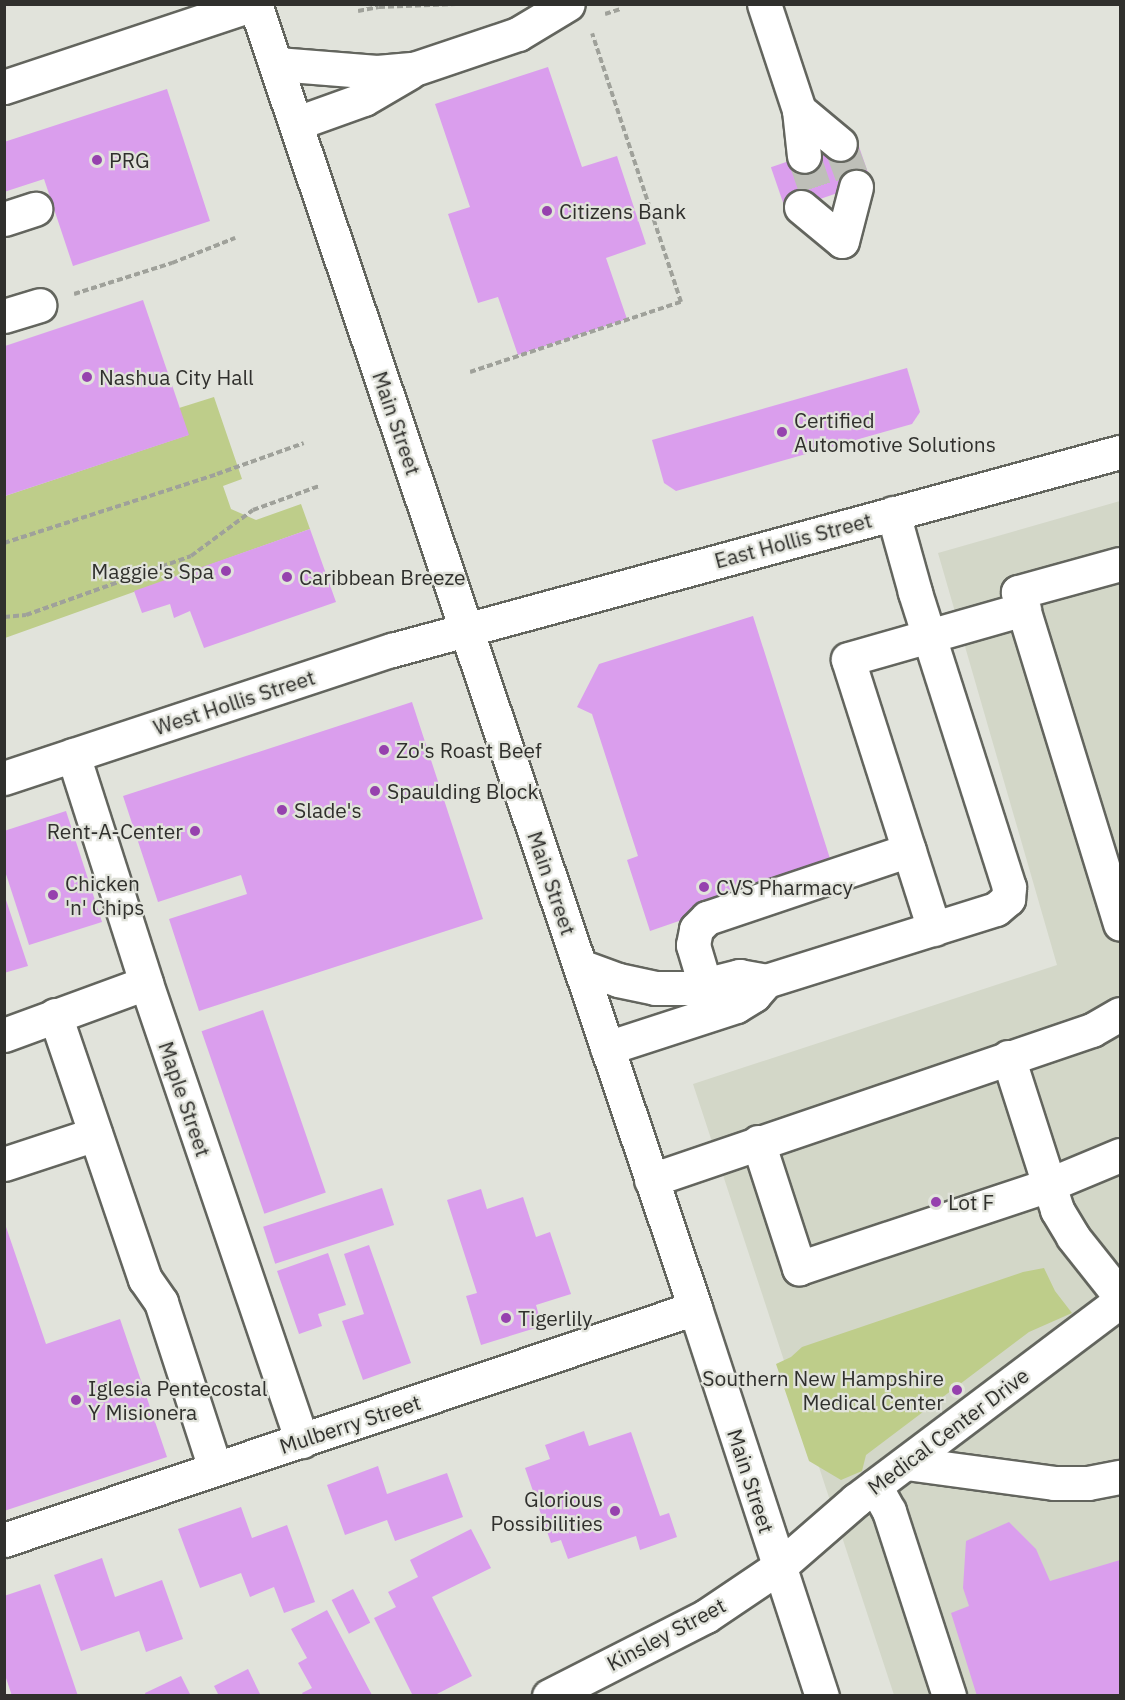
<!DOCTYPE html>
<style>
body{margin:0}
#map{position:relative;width:1125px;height:1700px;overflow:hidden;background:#e1e3db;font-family:"IBM Plex Sans",sans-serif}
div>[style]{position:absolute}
.built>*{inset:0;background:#d3d7c8}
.green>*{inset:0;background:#becd8a}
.building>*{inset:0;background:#da9eed;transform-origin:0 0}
.minor-tunnel>*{height:33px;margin-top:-16.5px;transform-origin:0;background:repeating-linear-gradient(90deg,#bebfb8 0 33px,transparent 0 49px)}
.path>*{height:4px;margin-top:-2px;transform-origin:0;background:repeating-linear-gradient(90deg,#9fa19a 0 6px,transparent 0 9px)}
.roads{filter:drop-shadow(2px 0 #63655e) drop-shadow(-2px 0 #63655e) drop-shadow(0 2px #63655e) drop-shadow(0 -2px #63655e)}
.minor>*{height:33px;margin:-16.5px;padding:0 16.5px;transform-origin:16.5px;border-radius:16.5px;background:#fff}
.major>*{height:33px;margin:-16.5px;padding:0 16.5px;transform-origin:16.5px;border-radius:16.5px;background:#fff}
.dots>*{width:16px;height:16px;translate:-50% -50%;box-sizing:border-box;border:3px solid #e1e3db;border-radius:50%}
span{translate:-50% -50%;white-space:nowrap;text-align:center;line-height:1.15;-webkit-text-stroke:4.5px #e1e3db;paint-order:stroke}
.poi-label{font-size:21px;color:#30302d}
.left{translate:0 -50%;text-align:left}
.right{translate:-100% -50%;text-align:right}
.street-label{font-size:21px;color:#30302d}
.frame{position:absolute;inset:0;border:6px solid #30302d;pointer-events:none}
</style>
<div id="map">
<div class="built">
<div style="clip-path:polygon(1120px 501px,1120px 1695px,894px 1695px,693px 1084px,1057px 965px,938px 553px)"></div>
</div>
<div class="green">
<div style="clip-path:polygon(214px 397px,242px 479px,223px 486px,231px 509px,256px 520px,301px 504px,310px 529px,5px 638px,5px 496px,188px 435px,179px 408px)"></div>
<div style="clip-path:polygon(1044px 1268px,1055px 1291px,1072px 1313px,1029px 1332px,866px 1455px,862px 1471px,841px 1480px,809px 1461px,776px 1364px,791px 1357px,802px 1347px,1023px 1272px)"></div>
</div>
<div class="building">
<div style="clip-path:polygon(548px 67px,582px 167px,617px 156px,646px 244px,606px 258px,627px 319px,518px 355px,498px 297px,478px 303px,448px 214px,470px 207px,435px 104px)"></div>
<div style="clip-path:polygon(167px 89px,210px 221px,73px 266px,44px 179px,4px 192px,4px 142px)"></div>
<div style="left:856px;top:138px;width:46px;height:90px;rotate:71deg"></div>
<div style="clip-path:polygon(143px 300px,189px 435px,5px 496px,5px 346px)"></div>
<div style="clip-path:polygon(907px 368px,920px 412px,912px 424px,676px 491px,664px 483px,652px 440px)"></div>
<div style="clip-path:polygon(310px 529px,336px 602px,204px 648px,190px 611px,174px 618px,170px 604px,142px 613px,134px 591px)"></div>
<div style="clip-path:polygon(753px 616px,833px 868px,650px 931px,627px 860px,638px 856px,592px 714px,577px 707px,599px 664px)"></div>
<div style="clip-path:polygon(412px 702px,483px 919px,199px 1011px,169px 919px,247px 894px,241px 875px,158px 902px,123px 796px)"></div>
<div style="clip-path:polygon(66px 811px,102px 922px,29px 945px,4px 868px,4px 831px)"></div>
<div style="clip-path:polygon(4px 894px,28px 966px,4px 973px)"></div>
<div style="left:263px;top:1010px;width:193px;height:65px;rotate:71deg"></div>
<div style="left:382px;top:1188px;width:39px;height:125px;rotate:72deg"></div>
<div style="clip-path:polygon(481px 1189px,487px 1209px,523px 1197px,536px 1237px,550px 1232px,571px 1294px,536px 1305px,542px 1326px,481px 1345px,466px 1296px,477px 1293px,447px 1200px)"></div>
<div style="clip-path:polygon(4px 1221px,46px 1344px,120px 1319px,167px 1457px,4px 1511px)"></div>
<div style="clip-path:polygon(369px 1245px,411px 1363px,363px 1380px,342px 1321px,364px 1314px,344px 1254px)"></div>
<div style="clip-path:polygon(328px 1253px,346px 1305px,318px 1314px,322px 1326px,299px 1334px,277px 1271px)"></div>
<div style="clip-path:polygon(584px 1431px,589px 1446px,631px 1432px,660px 1516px,669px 1513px,677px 1537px,640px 1550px,636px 1536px,568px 1559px,561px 1540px,551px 1543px,525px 1468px,550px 1459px,545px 1445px)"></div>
<div style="clip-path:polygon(378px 1466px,387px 1494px,447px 1473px,463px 1517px,395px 1541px,387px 1520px,345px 1535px,327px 1485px)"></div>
<div style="clip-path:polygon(241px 1507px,252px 1538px,287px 1525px,315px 1602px,284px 1613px,274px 1587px,250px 1597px,241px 1573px,200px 1588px,178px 1529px)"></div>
<div style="clip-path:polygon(1009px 1522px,1036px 1549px,1050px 1581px,1120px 1560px,1120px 1696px,977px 1696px,951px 1613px,969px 1606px,963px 1588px,966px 1541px)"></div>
<div style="clip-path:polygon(471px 1529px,491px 1568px,432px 1597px,472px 1676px,433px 1696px,413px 1696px,374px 1618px,396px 1607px,388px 1592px,418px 1577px,410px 1560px)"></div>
<div style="clip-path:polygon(102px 1558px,115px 1597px,162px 1580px,183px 1639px,146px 1652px,139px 1631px,81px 1651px,54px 1575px)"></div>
<div style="clip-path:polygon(40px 1584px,78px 1696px,12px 1696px,4px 1672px,4px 1596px)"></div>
<div style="left:353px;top:1589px;width:38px;height:24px;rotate:63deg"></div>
<div style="clip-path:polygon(327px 1610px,372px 1695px,304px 1696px,302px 1693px,312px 1688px,298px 1663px,307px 1658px,291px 1629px)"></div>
<div style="clip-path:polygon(248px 1669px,261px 1696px,219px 1696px,214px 1686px)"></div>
<div style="clip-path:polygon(181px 1676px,191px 1696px,146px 1696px,145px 1693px)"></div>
</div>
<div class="minor-tunnel">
<div style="left:840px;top:144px;width:46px;rotate:69.6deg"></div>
<div style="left:804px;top:156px;width:46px;rotate:71.2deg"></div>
</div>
<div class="path">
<div style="left:358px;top:11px;width:21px;rotate:-11deg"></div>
<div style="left:379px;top:7px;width:77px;rotate:-2.2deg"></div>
<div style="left:605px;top:14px;width:16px;rotate:-18deg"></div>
<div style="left:74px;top:294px;width:103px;rotate:-17.6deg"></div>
<div style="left:172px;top:263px;width:68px;rotate:-21.6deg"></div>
<div style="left:470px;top:372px;width:222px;rotate:-18.4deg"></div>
<div style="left:681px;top:302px;width:283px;rotate:-108.3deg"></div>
<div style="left:4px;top:543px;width:224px;rotate:-17.9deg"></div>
<div style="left:217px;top:474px;width:92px;rotate:-19.6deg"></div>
<div style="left:4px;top:617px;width:22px;rotate:-5deg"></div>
<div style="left:26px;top:615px;width:175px;rotate:-19.7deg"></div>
<div style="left:191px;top:556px;width:77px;rotate:-36.6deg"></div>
<div style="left:253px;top:510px;width:70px;rotate:-20deg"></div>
</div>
<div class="roads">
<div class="minor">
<div style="left:764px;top:4px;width:112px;rotate:71.7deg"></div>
<div style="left:799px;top:110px;width:46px;rotate:83.8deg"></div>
<div style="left:277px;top:64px;width:100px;rotate:4.6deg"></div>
<div style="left:377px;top:72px;width:37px;rotate:-5deg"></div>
<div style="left:414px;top:69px;width:110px;rotate:-18.6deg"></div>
<div style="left:518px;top:34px;width:58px;rotate:-31deg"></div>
<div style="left:4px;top:87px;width:263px;rotate:-18.4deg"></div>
<div style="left:799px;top:110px;width:53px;rotate:39.7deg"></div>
<div style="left:297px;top:123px;width:71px;rotate:-19.7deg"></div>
<div style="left:364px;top:99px;width:53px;rotate:-30.4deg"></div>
<div style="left:801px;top:207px;width:53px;rotate:39.7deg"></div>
<div style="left:4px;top:219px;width:33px;rotate:-18deg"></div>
<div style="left:842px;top:241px;width:56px;rotate:-75.5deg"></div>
<div style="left:4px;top:316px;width:37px;rotate:-17deg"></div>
<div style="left:1120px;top:564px;width:106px;rotate:164.6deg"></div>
<div style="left:1018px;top:592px;width:347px;rotate:72.9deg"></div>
<div style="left:73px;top:755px;width:239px;rotate:72.2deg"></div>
<div style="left:146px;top:983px;width:484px;rotate:71.2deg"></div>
<div style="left:934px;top:929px;width:283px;rotate:-107.7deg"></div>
<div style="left:848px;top:659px;width:183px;rotate:-15.9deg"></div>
<div style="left:580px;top:966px;width:40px;rotate:20.2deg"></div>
<div style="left:618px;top:980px;width:38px;rotate:12deg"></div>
<div style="left:655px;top:988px;width:37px"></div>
<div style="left:692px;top:988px;width:49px;rotate:-14.3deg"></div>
<div style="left:739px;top:976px;width:27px;rotate:10deg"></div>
<div style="left:766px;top:981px;width:241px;rotate:-17.4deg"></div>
<div style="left:996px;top:909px;width:16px;rotate:-40deg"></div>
<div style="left:1008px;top:899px;width:12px;rotate:-85deg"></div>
<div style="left:1009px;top:887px;width:310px;rotate:-107.7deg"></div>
<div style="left:915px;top:592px;width:82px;rotate:-105.6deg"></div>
<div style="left:705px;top:985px;width:42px;rotate:-106.7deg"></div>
<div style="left:693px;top:945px;width:16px;rotate:-79deg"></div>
<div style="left:696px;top:929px;width:16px;rotate:-45deg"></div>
<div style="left:707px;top:918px;width:213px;rotate:-18.6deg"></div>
<div style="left:55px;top:1015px;width:279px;rotate:71.2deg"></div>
<div style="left:145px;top:1279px;width:28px;rotate:55deg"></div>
<div style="left:161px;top:1302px;width:175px;rotate:72deg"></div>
<div style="left:4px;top:1035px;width:151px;rotate:-20.1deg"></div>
<div style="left:607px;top:1048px;width:136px;rotate:-18deg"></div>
<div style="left:736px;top:1006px;width:21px;rotate:-31deg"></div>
<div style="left:754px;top:995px;width:18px;rotate:-49deg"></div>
<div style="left:1008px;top:1057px;width:161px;rotate:72.2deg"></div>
<div style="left:1057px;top:1210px;width:31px;rotate:59deg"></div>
<div style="left:1073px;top:1237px;width:75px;rotate:51.5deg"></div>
<div style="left:758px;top:1142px;width:133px;rotate:72deg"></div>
<div style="left:799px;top:1268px;width:262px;rotate:-18.4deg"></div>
<div style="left:1048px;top:1185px;width:78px;rotate:-22.6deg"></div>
<div style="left:4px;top:1164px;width:96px;rotate:-18.2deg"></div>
<div style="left:651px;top:1180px;width:466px;rotate:-18.8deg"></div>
<div style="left:1092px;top:1030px;width:32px;rotate:-30deg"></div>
<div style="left:906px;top:1463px;width:149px;rotate:7.7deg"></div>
<div style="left:1054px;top:1483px;width:34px"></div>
<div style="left:1088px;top:1483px;width:33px;rotate:-11deg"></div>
<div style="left:875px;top:1486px;width:29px;rotate:61deg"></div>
<div style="left:889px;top:1511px;width:194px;rotate:72deg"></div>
<div style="left:4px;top:1540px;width:729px;rotate:-18.56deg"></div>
</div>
<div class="major">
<div style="left:255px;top:4px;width:1376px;rotate:71.35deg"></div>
<div style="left:695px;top:1308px;width:408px;rotate:71.9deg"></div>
<div style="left:4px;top:778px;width:409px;rotate:-18.3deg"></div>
<div style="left:392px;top:650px;width:754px;rotate:-15.22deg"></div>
<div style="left:549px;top:1696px;width:176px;rotate:-27deg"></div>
<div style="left:706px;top:1616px;width:89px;rotate:-34deg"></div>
<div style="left:780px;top:1566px;width:101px;rotate:-41deg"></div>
<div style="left:856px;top:1500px;width:331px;rotate:-37deg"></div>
</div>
</div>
<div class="dots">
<div style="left:97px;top:160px;background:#9641ae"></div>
<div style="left:547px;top:211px;background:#9641ae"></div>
<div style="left:87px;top:377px;background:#9641ae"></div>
<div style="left:782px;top:432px;background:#9641ae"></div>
<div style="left:226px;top:571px;background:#9641ae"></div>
<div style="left:287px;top:577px;background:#9641ae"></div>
<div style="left:384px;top:750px;background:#9641ae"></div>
<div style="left:375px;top:791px;background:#9641ae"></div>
<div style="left:282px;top:810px;background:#9641ae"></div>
<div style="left:195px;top:831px;background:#9641ae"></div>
<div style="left:704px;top:887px;background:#9641ae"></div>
<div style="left:53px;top:895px;background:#9641ae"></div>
<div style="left:936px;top:1202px;background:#9641ae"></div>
<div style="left:506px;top:1318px;background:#9641ae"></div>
<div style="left:957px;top:1390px;background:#9641ae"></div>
<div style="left:76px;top:1400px;background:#9641ae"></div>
<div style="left:615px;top:1511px;background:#9641ae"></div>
</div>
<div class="poi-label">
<span class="left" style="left:109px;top:160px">PRG</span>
<span class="left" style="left:559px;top:211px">Citizens Bank</span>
<span class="left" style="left:99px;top:377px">Nashua City Hall</span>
<span class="left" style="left:794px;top:432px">Certified<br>Automotive Solutions</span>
<span class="right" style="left:214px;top:571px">Maggie's Spa</span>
<span class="left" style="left:299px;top:577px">Caribbean Breeze</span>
<span class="left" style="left:396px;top:750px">Zo's Roast Beef</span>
<span class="left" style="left:387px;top:791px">Spaulding Block</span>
<span class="left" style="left:294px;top:810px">Slade's</span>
<span class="right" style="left:183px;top:831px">Rent-A-Center</span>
<span class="left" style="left:65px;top:895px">Chicken<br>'n' Chips</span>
<span class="left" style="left:716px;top:887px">CVS Pharmacy</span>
<span class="left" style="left:948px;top:1202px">Lot F</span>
<span class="left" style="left:518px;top:1318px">Tigerlily</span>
<span class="right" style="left:944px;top:1390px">Southern New Hampshire<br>Medical Center</span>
<span class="left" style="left:88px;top:1400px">Iglesia Pentecostal<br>Y Misionera</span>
<span class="right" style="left:603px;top:1511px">Glorious<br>Possibilities</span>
</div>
<div class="street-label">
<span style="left:397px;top:423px;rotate:71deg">Main Street</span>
<span style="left:793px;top:540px;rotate:-15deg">East Hollis Street</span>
<span style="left:234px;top:702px;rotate:-18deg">West Hollis Street</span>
<span style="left:552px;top:883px;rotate:71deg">Main Street</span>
<span style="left:185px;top:1099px;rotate:71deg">Maple Street</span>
<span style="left:350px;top:1424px;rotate:-18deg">Mulberry Street</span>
<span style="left:948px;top:1431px;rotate:-37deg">Medical Center Drive</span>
<span style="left:751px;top:1481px;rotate:72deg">Main Street</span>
<span style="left:666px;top:1634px;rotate:-28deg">Kinsley Street</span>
</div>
<div class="frame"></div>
</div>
